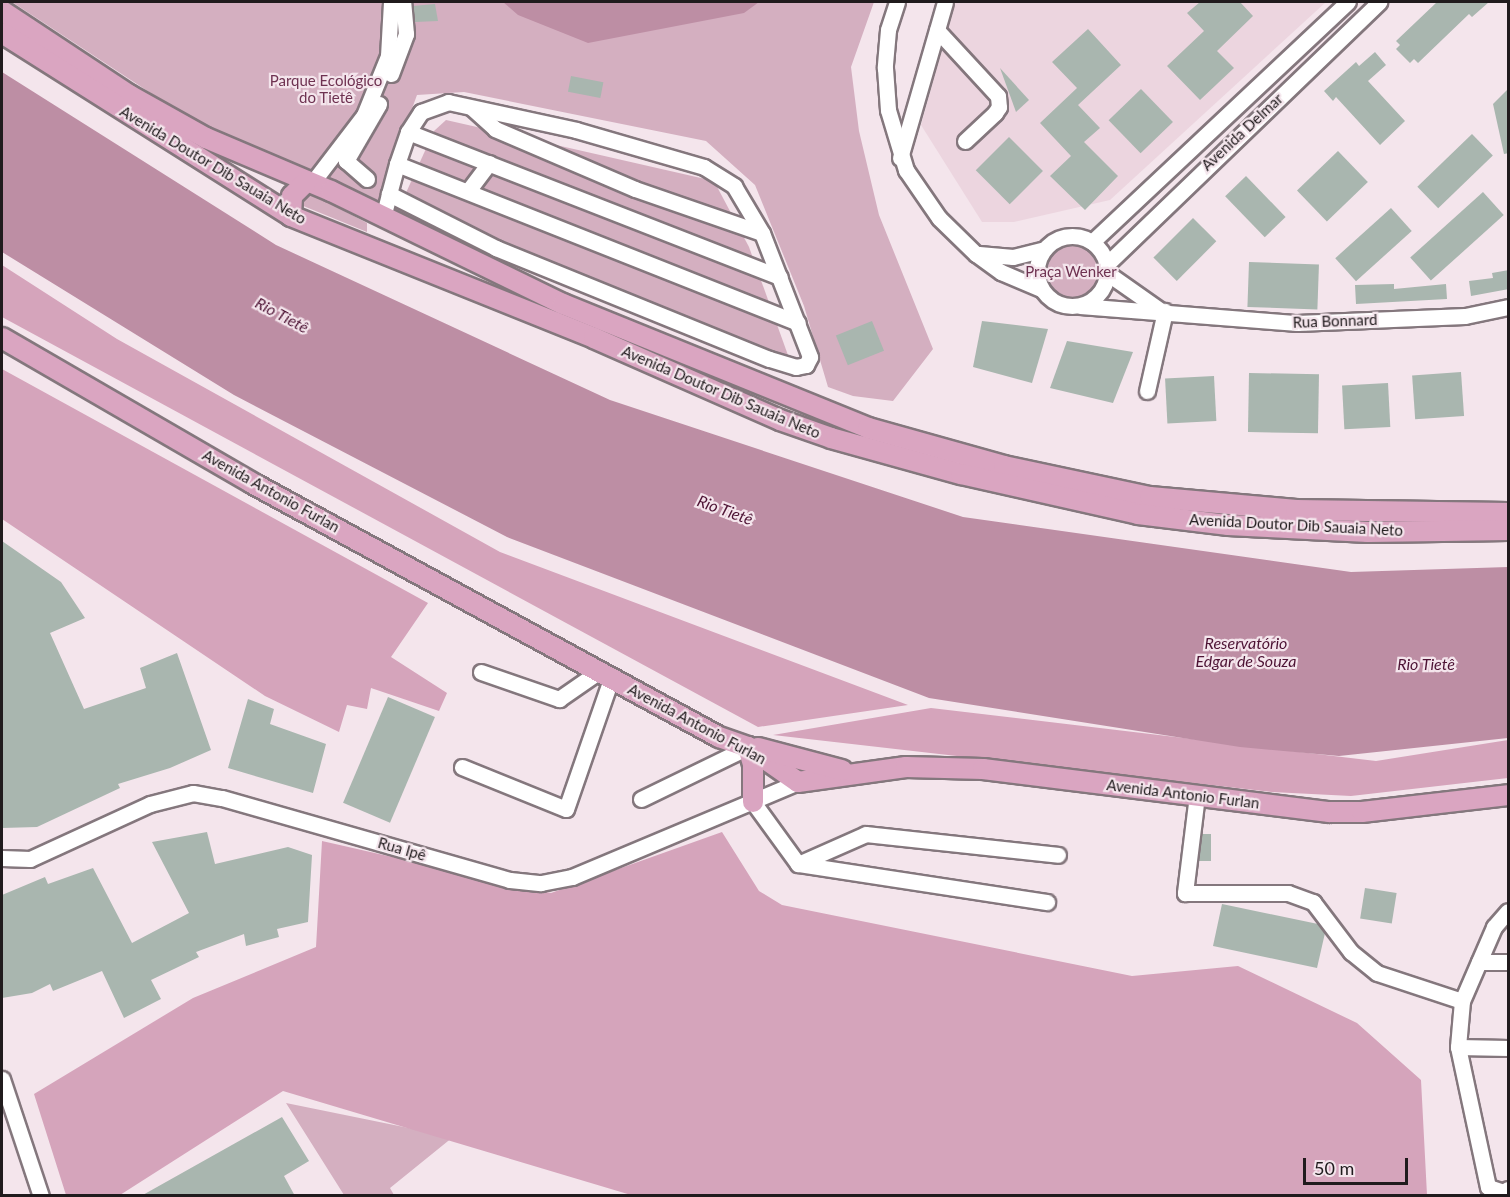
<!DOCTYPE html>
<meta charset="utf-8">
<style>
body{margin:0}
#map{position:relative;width:1510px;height:1197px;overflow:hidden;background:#f4e5ec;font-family:Lato,sans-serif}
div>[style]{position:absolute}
.built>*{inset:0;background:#ecd5df}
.green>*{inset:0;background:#d4afc0}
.round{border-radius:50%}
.forest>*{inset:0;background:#d5a4bb}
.water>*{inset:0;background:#bd8ea4}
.building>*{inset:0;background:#a9b6af;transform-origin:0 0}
.roads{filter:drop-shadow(2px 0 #84777d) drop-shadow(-2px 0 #84777d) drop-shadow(0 2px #84777d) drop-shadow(0 -2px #84777d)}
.minor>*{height:15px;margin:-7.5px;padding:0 7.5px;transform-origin:7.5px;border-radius:7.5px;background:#fff}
.minor>.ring{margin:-7.5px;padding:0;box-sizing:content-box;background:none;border:15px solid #fff;border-radius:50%}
.major>*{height:20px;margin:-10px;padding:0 10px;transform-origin:10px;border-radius:10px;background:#daa5c1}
span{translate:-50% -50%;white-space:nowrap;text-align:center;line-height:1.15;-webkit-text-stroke:4.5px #f4e5ec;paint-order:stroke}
.park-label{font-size:15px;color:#6e3251}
.street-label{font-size:15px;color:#201b1d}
.water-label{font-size:16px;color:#4d1334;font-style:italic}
.frame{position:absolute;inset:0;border:3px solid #201b1d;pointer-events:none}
.scale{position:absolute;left:1303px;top:1158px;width:105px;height:27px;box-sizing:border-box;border:3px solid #201b1d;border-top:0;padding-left:8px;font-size:18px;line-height:21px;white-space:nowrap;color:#201b1d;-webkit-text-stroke:4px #f4e5ec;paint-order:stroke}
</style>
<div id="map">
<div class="built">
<div style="clip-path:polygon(955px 2px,1326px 2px,1110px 200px,1014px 222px,982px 222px,921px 125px)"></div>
</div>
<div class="green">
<div style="clip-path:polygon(12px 2px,874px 2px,851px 67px,859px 131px,879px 215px,933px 349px,893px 401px,853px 396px,828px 387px,804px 306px,755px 185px,706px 141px,464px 92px,417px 95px,376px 207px,210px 132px)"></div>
<div style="clip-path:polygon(446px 120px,714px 181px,749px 247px,789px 358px,474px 230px,405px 195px,434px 131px)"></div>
<div style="clip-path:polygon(307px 191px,367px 223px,367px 232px,296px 203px)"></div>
<div class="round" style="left:1041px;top:242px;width:60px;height:60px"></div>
<div style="clip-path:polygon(286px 1103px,453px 1137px,390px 1188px,394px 1195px,344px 1195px)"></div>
</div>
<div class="forest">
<div style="clip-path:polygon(2px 265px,117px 339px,500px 552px,908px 705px,758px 727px,2px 317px)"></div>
<div style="clip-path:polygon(2px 369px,428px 603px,391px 657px,447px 693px,439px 711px,371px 688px,367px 709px,347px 705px,339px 732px,265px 696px,2px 519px)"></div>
<div style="clip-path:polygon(931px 708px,1376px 761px,1508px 740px,1508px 778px,1351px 796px,1272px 792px,773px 735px)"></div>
<div style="clip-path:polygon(722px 832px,759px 891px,782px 905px,1132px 976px,1238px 966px,1357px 1023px,1421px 1080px,1427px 1195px,631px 1195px,283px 1091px,120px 1195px,66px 1195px,34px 1094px,193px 998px,316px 947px,322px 841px,551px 893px)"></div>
</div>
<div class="water">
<div style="clip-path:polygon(503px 2px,759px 2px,744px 13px,588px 43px,518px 15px)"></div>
<div style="clip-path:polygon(2px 72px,276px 245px,610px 400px,963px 517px,1351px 572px,1508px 567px,1508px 738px,1339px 756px,1240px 747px,929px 698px,507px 537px,234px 395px,2px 252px)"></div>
</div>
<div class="building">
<div style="clip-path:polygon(1200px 2px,1240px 2px,1253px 16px,1217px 51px,1234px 68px,1200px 100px,1167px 66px,1204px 31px,1187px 13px)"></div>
<div style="clip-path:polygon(1437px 2px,1489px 2px,1472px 17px,1469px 14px,1418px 63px,1414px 59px,1410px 63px,1396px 49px,1400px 45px,1396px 41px)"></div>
<div style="clip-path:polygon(435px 4px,438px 21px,415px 22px,413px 6px)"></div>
<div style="clip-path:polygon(1088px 29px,1121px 65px,1078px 105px,1100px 128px,1084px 142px,1118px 176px,1085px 210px,1050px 176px,1071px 156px,1040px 123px,1077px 88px,1052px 62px)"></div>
<div style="clip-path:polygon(1375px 52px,1386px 65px,1368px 81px,1405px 121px,1380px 145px,1336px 97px,1333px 101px,1324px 91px,1356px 62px,1359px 66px)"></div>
<div style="clip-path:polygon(1000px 68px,1029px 100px,1016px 112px)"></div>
<div style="left:571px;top:76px;width:33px;height:16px;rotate:11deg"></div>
<div style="clip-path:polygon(1509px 88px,1509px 153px,1504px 154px,1493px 104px)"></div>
<div style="left:1141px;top:89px;width:46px;height:45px;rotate:46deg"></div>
<div style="left:1472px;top:134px;width:30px;height:76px;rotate:46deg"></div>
<div style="left:1009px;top:137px;width:48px;height:47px;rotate:45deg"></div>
<div style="left:1338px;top:151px;width:43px;height:57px;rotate:46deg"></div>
<div style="left:1246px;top:176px;width:57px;height:29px;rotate:46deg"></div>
<div style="left:1483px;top:192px;width:31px;height:98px;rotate:48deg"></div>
<div style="left:1391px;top:208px;width:31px;height:75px;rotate:48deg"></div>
<div style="left:1193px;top:218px;width:33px;height:56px;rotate:45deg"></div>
<div style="left:1249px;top:262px;width:70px;height:45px;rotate:2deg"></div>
<div style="clip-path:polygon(1509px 270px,1509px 289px,1471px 296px,1469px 281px,1493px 278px,1492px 273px)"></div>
<div style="clip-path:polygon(1394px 284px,1394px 289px,1446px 284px,1447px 299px,1356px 304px,1355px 285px)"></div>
<div style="left:872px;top:321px;width:32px;height:39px;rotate:68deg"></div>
<div style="clip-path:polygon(982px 321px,1048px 329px,1032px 383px,973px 367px)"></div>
<div style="clip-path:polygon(1067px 341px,1133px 352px,1113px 403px,1050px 388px)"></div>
<div style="left:1461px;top:372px;width:44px;height:49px;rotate:86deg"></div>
<div style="left:1249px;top:373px;width:70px;height:59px;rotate:1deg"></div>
<div style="left:1214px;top:376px;width:45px;height:49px;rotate:87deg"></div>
<div style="left:1388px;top:383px;width:44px;height:46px;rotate:87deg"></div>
<div style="clip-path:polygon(2px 541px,61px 582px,85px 618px,50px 633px,84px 709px,146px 688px,140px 668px,177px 653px,211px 750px,170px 768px,118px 784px,120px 788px,37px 827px,2px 828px)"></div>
<div style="left:388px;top:697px;width:51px;height:115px;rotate:23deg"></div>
<div style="clip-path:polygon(248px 699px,274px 709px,270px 724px,326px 744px,313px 793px,228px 768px)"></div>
<div style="clip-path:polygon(207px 832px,215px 864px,288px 847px,312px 855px,308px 922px,277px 929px,279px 937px,246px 946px,244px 934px,196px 952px,199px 957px,151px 980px,161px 999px,124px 1018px,102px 971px,53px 991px,50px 984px,32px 993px,2px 998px,2px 895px,45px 877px,48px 884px,93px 868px,132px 943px,189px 913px,152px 842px)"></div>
<div style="clip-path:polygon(1202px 834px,1211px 834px,1211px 861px,1199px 861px)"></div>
<div style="left:1365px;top:888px;width:32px;height:31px;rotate:9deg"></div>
<div style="clip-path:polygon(1222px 904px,1318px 924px,1325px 933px,1317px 968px,1213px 946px)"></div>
<div style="clip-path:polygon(282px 1117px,309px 1161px,284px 1176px,295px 1196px,141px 1196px)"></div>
</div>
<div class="roads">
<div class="minor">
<div style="left:897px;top:2px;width:29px;rotate:108deg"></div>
<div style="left:888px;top:30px;width:38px;rotate:95deg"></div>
<div style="left:885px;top:68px;width:42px;rotate:85.9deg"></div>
<div style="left:888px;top:110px;width:63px;rotate:73.3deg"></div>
<div style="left:906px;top:170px;width:58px;rotate:55.5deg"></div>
<div style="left:939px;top:218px;width:52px;rotate:44.2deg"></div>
<div style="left:976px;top:254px;width:31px;rotate:36deg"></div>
<div style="left:1001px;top:272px;width:43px;rotate:23deg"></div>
<div style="left:937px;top:30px;width:90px;rotate:47.3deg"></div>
<div style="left:998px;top:96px;width:11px;rotate:85deg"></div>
<div style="left:999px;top:107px;width:7px;rotate:124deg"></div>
<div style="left:995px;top:113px;width:41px;rotate:137deg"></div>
<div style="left:391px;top:74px;width:43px;rotate:-69.4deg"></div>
<div style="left:406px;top:34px;width:32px;rotate:-95deg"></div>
<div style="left:472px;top:108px;width:31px;rotate:42deg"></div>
<div style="left:495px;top:129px;width:152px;rotate:23.2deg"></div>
<div style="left:635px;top:189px;width:134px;rotate:19.1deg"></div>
<div style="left:408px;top:132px;width:399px;rotate:21.3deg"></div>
<div style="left:900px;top:158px;width:162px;rotate:-73.9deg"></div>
<div style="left:397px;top:164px;width:431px;rotate:21.6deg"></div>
<div style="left:367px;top:179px;width:28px;rotate:-139deg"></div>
<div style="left:346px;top:161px;width:66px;rotate:-59.9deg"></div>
<div style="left:312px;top:183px;width:86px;rotate:-52.6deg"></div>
<div style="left:364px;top:115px;width:64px;rotate:-67.9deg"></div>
<div style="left:388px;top:56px;width:54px;rotate:-86.8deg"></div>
<div style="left:468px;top:191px;width:35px;rotate:-53deg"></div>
<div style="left:383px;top:218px;width:25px;rotate:-76deg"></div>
<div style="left:389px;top:194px;width:31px;rotate:-75deg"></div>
<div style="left:397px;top:164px;width:34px;rotate:-71deg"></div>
<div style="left:408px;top:132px;width:24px;rotate:-57deg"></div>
<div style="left:421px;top:112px;width:29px;rotate:-20deg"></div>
<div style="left:448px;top:102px;width:131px;rotate:12.3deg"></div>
<div style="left:576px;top:130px;width:133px;rotate:16.1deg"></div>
<div style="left:704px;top:167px;width:36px;rotate:32deg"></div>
<div style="left:734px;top:186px;width:55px;rotate:59.2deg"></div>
<div style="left:762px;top:233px;width:133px;rotate:68.8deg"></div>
<div style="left:810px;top:357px;width:9px;rotate:117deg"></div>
<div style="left:806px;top:365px;width:10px;rotate:169deg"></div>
<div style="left:796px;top:367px;width:28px;rotate:-163deg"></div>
<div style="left:769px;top:359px;width:295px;rotate:-157.9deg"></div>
<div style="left:496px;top:248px;width:120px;rotate:-153.2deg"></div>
<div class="ring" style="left:1037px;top:236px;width:55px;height:55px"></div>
<div style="left:1092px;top:242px;width:351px;rotate:-43.2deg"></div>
<div style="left:979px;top:254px;width:34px;rotate:5deg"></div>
<div style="left:1013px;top:257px;width:32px;rotate:-14deg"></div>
<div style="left:1107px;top:264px;width:378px;rotate:-43.9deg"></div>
<div style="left:1107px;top:273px;width:66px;rotate:35.1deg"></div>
<div style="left:1080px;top:306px;width:218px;rotate:4.5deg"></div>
<div style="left:1297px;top:323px;width:168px;rotate:-2.4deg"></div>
<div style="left:1465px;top:316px;width:44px;rotate:-11.8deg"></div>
<div style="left:1147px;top:391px;width:82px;rotate:-77.3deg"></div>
<div style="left:481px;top:672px;width:83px;rotate:19.1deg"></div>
<div style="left:559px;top:699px;width:47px;rotate:-34.7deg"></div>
<div style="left:462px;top:767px;width:112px;rotate:22deg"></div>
<div style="left:566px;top:809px;width:138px;rotate:-70.9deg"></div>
<div style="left:1197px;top:795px;width:99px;rotate:97deg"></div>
<div style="left:1185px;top:893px;width:103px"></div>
<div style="left:1288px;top:893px;width:27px;rotate:20deg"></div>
<div style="left:1313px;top:902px;width:63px;rotate:52.8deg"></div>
<div style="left:1351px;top:952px;width:33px;rotate:39deg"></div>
<div style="left:1377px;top:973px;width:89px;rotate:18.2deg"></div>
<div style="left:1462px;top:1001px;width:46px;rotate:95deg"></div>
<div style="left:1458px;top:1047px;width:143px;rotate:77.9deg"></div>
<div style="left:1488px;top:1187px;width:16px;rotate:18deg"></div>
<div style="left:1503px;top:1192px;width:6px;rotate:-31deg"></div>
<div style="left:641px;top:799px;width:119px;rotate:-25.9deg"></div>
<div style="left:753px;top:802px;width:77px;rotate:54deg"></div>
<div style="left:798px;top:864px;width:252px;rotate:8.7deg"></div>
<div style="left:2px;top:858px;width:28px;rotate:2deg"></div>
<div style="left:30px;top:859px;width:132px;rotate:-24.6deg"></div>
<div style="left:150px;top:804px;width:44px;rotate:-14.3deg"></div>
<div style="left:193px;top:793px;width:29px;rotate:10deg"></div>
<div style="left:222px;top:798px;width:299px;rotate:15.9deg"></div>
<div style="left:510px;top:880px;width:31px;rotate:6deg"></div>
<div style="left:541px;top:883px;width:32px;rotate:-11deg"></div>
<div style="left:572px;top:877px;width:245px;rotate:-22.8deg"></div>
<div style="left:798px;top:864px;width:74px;rotate:-23.8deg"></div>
<div style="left:866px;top:834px;width:193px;rotate:6.2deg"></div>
<div style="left:1479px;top:962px;width:29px"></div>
<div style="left:1462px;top:1001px;width:81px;rotate:-66.6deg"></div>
<div style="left:1494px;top:927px;width:21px;rotate:-49deg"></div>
<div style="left:1458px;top:1047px;width:50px;rotate:1.1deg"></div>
<div style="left:2px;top:1079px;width:123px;rotate:71.6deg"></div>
</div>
<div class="major">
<div style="left:2px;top:11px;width:152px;rotate:33.5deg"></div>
<div style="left:129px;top:95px;width:88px;rotate:29.2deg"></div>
<div style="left:206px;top:138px;width:136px;rotate:23deg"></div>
<div style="left:331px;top:191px;width:258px;rotate:26deg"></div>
<div style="left:563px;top:304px;width:329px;rotate:22.1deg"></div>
<div style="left:868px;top:428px;width:141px;rotate:15.6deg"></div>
<div style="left:1004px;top:466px;width:149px;rotate:12deg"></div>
<div style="left:1150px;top:497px;width:147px;rotate:5.1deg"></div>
<div style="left:1296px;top:510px;width:212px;rotate:0.8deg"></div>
<div style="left:2px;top:33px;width:342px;rotate:32.3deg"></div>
<div style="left:291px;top:216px;width:327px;rotate:21.9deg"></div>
<div style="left:594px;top:338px;width:203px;rotate:23.8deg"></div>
<div style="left:780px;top:420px;width:54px;rotate:19.4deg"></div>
<div style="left:831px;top:438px;width:135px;rotate:15.5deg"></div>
<div style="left:961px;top:474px;width:181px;rotate:12.7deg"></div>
<div style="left:1138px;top:514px;width:91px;rotate:7deg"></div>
<div style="left:1228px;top:525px;width:140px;rotate:2.9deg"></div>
<div style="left:1368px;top:532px;width:140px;rotate:-0.8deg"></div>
<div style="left:291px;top:216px;width:20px;rotate:-87deg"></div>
<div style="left:292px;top:196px;width:21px;rotate:-45deg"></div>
<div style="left:2px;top:338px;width:289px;rotate:30.1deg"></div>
<div style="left:252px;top:483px;width:532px;rotate:28.54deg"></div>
<div style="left:719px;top:737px;width:31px;rotate:19deg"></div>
<div style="left:748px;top:747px;width:61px;rotate:35deg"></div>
<div style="left:798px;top:782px;width:109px;rotate:-7.9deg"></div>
<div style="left:906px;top:767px;width:77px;rotate:1.5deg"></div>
<div style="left:983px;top:769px;width:349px;rotate:7.1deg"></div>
<div style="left:1329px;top:812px;width:33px"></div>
<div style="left:1362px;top:812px;width:147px;rotate:-6.6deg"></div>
<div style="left:748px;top:747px;width:19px;rotate:74deg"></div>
<div style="left:753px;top:765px;width:37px;rotate:90deg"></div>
<div style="left:758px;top:748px;width:87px;rotate:14.7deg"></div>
</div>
</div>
<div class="park-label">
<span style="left:326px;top:89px">Parque Ecológico<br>do Tietê</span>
<span style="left:1071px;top:272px">Praça Wenker</span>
</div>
<div class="street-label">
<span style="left:1242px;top:132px;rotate:-43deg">Avenida Delmar</span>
<span style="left:213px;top:165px;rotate:31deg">Avenida Doutor Dib Sauaia Neto</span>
<span style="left:1335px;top:321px;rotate:-2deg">Rua Bonnard</span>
<span style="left:721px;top:392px;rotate:23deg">Avenida Doutor Dib Sauaia Neto</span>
<span style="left:271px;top:491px;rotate:29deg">Avenida Antonio Furlan</span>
<span style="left:1296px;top:525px;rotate:3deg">Avenida Doutor Dib Sauaia Neto</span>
<span style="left:697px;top:724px;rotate:28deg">Avenida Antonio Furlan</span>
<span style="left:1183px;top:794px;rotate:7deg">Avenida Antonio Furlan</span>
<span style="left:402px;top:849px;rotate:16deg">Rua Ipê</span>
</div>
<div class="water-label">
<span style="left:282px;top:315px;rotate:28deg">Rio Tietê</span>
<span style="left:725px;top:510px;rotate:20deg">Rio Tietê</span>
<span style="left:1246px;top:652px">Reservatório<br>Edgar de Souza</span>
<span style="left:1426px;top:664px">Rio Tietê</span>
</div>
<div class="frame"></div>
<div class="scale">50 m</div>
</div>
